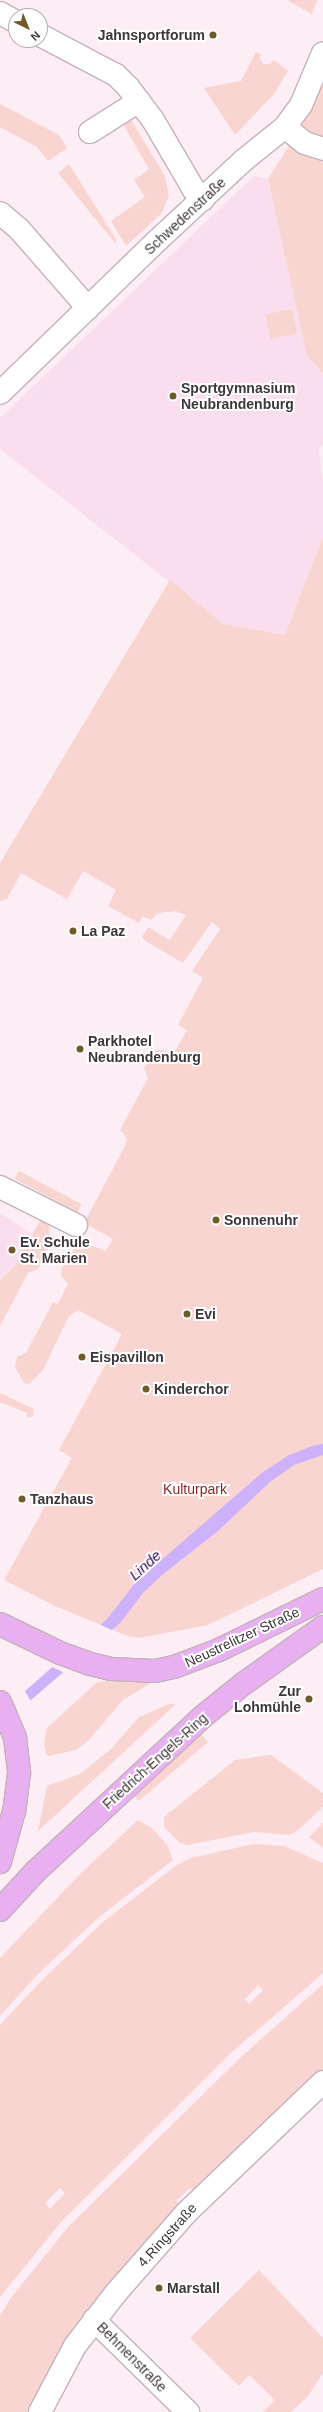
<!DOCTYPE html>
<meta charset="utf-8">
<style>
body{margin:0}
#map{position:relative;width:323px;height:2412px;overflow:hidden;background:#fdedf5;font-family:Helvetica,sans-serif}
div>[style]{position:absolute}
.built>*{inset:0;background:#fadeee}
.green>*{inset:0;background:#f8d5d1;transform-origin:0 0}
.water>*{inset:0;background:#cdb2fb}
.pier>*{inset:0;background:#fdedf5}
.roads{filter:drop-shadow(1px 0 #c5b2bc) drop-shadow(-1px 0 #c5b2bc) drop-shadow(0 1px #c5b2bc) drop-shadow(0 -1px #c5b2bc)}
.minor>*{height:22px;margin:-11px;padding:0 11px;transform-origin:11px;border-radius:11px;background:#fff}
.major>*{height:22px;margin:-11px;padding:0 11px;transform-origin:11px;border-radius:11px;background:#e8b0f1}
.dots>*{width:11px;height:11px;translate:-50% -50%;box-sizing:border-box;border:2px solid #fff;border-radius:50%}
span{translate:-50% -50%;white-space:nowrap;text-align:center;line-height:1.15;-webkit-text-stroke:4px #fff;paint-order:stroke}
.poi-label{font-size:14px;color:#3e363a;font-weight:700}
.right{translate:-100% -50%;text-align:right}
.left{translate:0 -50%;text-align:left}
.street-label{font-size:14px;color:#3e363a}
.park-label{font-size:14px;color:#892625}
.water-label{font-size:15px;color:#370b5f;font-style:italic}
.north{position:absolute;left:8px;top:8px;width:40px;height:40px;box-sizing:border-box;background:#fff;border:1px solid #b2afb0;border-radius:50%;rotate:137deg;font-size:11px;font-weight:700;line-height:16px;text-align:center;color:#3e363a}
.north::after{content:'';display:block;margin:auto;width:14px;height:18px;background:#6e5b29;clip-path:polygon(50% 0,100% 100%,50% 72%,0 100%)}
</style>
<div id="map">
<div class="built">
<div style="clip-path:polygon(254px 176px,268px 179px,307px 356px,323px 373px,323px 445px,319px 449px,323px 481px,323px 537px,285px 635px,223px 624px,0 449px,0 418px)"></div>
<div style="clip-path:polygon(0 1213px,32px 1234px,14px 1267px,0 1280px)"></div>
</div>
<div class="green">
<div style="clip-path:polygon(287px 0,317px 0,312px 14px)"></div>
<div style="clip-path:polygon(256px 52px,261px 54px,260px 59px,264px 64px,270px 64px,274px 60px,288px 71px,274px 94px,235px 135px,204px 88px,241px 81px)"></div>
<div style="clip-path:polygon(323px 85px,323px 373px,307px 356px,268px 179px,311px 111px)"></div>
<div style="clip-path:polygon(0 104px,59px 135px,67px 148px,48px 161px,37px 147px,0 127px)"></div>
<div style="clip-path:polygon(130px 118px,165px 176px,169px 196px,161px 214px,126px 246px,111px 221px,145px 197px,134px 180px,149px 169px,122px 122px)"></div>
<div style="clip-path:polygon(69px 164px,117px 241px,115px 243px,58px 173px)"></div>
<div style="left:292px;top:309px;width:25px;height:27px;rotate:78deg"></div>
<div style="clip-path:polygon(323px 537px,323px 1569px,208px 1625px,139px 1638px,125px 1635px,55px 1606px,4px 1580px,72px 1458px,59px 1450px,122px 1334px,78px 1310px,69px 1316px,43px 1370px,29px 1384px,24px 1383px,15px 1367px,17px 1357px,26px 1353px,53px 1302px,58px 1304px,68px 1284px,61px 1275px,62px 1268px,74px 1249px,90px 1245px,106px 1251px,113px 1239px,84px 1223px,125px 1146px,127px 1138px,120px 1130px,148px 1078px,144px 1068px,155px 1050px,164px 1050px,173px 1055px,187px 1030px,178px 1025px,203px 978px,192px 971px,220px 929px,212px 922px,183px 963px,147px 942px,142px 937px,148px 927px,170px 940px,186px 915px,176px 911px,158px 913px,151px 920px,143px 916px,139px 923px,108px 906px,116px 890px,83px 871px,67px 899px,21px 873px,7px 899px,0 901px,0 863px,170px 580px,223px 624px,285px 635px)"></div>
<div style="left:19px;top:1171px;width:71px;height:9px;rotate:28deg"></div>
<div style="clip-path:polygon(42px 1217px,49px 1221px,50px 1246px,38px 1269px,28px 1273px,0 1326px,0 1280px,14px 1267px)"></div>
<div style="clip-path:polygon(0 1393px,34px 1409px,33px 1416px,27px 1418px,27px 1413px,0 1402px)"></div>
<div style="clip-path:polygon(103px 1681px,151px 1683px,123px 1700px,88px 1741px,76px 1750px,49px 1756px,46px 1754px,44px 1743px,47px 1728px,96px 1683px)"></div>
<div style="clip-path:polygon(169px 1704px,176px 1704px,38px 1831px,47px 1786px,80px 1774px,111px 1749px,139px 1717px)"></div>
<div style="clip-path:polygon(201px 1734px,208px 1742px,139px 1801px,134px 1796px)"></div>
<div style="clip-path:polygon(271px 1755px,323px 1793px,323px 1807px,297px 1831px,289px 1835px,254px 1832px,187px 1845px,180px 1843px,164px 1827px,164px 1817px,235px 1760px)"></div>
<div style="clip-path:polygon(138px 1820px,153px 1829px,167px 1845px,173px 1860px,99px 1917px,37px 1975px,0 2016px,0 1958px,81px 1873px)"></div>
<div style="clip-path:polygon(323px 1823px,323px 1848px,309px 1837px)"></div>
<div style="clip-path:polygon(evenodd,254px 1844px,284px 1846px,323px 1863px,323px 1973px,232px 2052px,62px 2221px,0 2297px,0 2025px,42px 1980px,103px 1922px,177px 1865px,191px 1858px,254px 1844px,258px 1985px,263px 1990px,249px 2004px,245px 1999px,258px 1985px,254px 1844px,60px 2188px,65px 2193px,50px 2209px,45px 2203px,60px 2188px)"></div>
<div style="clip-path:polygon(323px 1984px,323px 2072px,196px 2194px,190px 2188px,176px 2201px,181px 2207px,87px 2312px,66px 2340px,30px 2412px,0 2412px,0 2316px,10px 2299px,68px 2227px,240px 2058px)"></div>
<div style="clip-path:polygon(259px 2270px,323px 2338px,323px 2373px,308px 2396px,291px 2412px,263px 2412px,275px 2400px,249px 2375px,239px 2386px,190px 2338px)"></div>
</div>
<div class="water">
<div style="clip-path:polygon(323px 1444px,323px 1455px,294px 1465px,270px 1482px,218px 1531px,162px 1575px,143px 1593px,121px 1622px,0 1727px,0 1713px,107px 1619px,136px 1582px,263px 1472px,289px 1455px,315px 1445px)"></div>
</div>
<div class="pier">
<div style="clip-path:polygon(99px 1624px,114px 1631px,39px 1697px,1px 1729px,0 1710px,24px 1689px,31px 1702px,65px 1673px,50px 1666px,36px 1679px)"></div>
</div>
<div class="roads">
<div class="minor">
<div style="left:0;top:13px;width:18px;rotate:29deg"></div>
<div style="left:40px;top:35px;width:86px;rotate:27.8deg"></div>
<div style="left:116px;top:75px;width:17px;rotate:45deg"></div>
<div style="left:128px;top:87px;width:41px;rotate:52.9deg"></div>
<div style="left:153px;top:120px;width:81px;rotate:59.6deg"></div>
<div style="left:194px;top:190px;width:13px;rotate:45deg"></div>
<div style="left:285px;top:127px;width:26px;rotate:39deg"></div>
<div style="left:305px;top:143px;width:19px;rotate:18deg"></div>
<div style="left:90px;top:132px;width:58px;rotate:-32.3deg"></div>
<div style="left:0;top:213px;width:25px;rotate:40deg"></div>
<div style="left:19px;top:229px;width:105px;rotate:48.9deg"></div>
<div style="left:0;top:393px;width:221px;rotate:-44.1deg"></div>
<div style="left:159px;top:239px;width:116px;rotate:-42.9deg"></div>
<div style="left:244px;top:160px;width:53px;rotate:-38.8deg"></div>
<div style="left:285px;top:127px;width:27px;rotate:-54deg"></div>
<div style="left:301px;top:105px;width:56px;rotate:-67.1deg"></div>
<div style="left:0;top:1187px;width:85px;rotate:26.6deg"></div>
<div style="left:94px;top:2320px;width:132px;rotate:44.4deg"></div>
<div style="left:40px;top:2412px;width:75px;rotate:-62.1deg"></div>
<div style="left:75px;top:2346px;width:66px;rotate:-52.4deg"></div>
<div style="left:115px;top:2294px;width:109px;rotate:-48.7deg"></div>
<div style="left:187px;top:2212px;width:188px;rotate:-43.7deg"></div>
</div>
<div class="major">
<div style="left:0;top:1624px;width:67px;rotate:25.8deg"></div>
<div style="left:60px;top:1653px;width:32px;rotate:20deg"></div>
<div style="left:90px;top:1664px;width:22px;rotate:13deg"></div>
<div style="left:111px;top:1669px;width:44px;rotate:2.6deg"></div>
<div style="left:155px;top:1671px;width:19px;rotate:-12deg"></div>
<div style="left:174px;top:1667px;width:48px;rotate:-20.7deg"></div>
<div style="left:219px;top:1650px;width:116px;rotate:-26.1deg"></div>
<div style="left:0;top:1702px;width:39px;rotate:67deg"></div>
<div style="left:15px;top:1738px;width:35px;rotate:83deg"></div>
<div style="left:19px;top:1773px;width:38px;rotate:97deg"></div>
<div style="left:14px;top:1811px;width:53px;rotate:105.4deg"></div>
<div style="left:0;top:1910px;width:53px;rotate:-47.3deg"></div>
<div style="left:36px;top:1871px;width:225px;rotate:-42.8deg"></div>
<div style="left:201px;top:1718px;width:54px;rotate:-39deg"></div>
<div style="left:243px;top:1684px;width:98px;rotate:-35.5deg"></div>
</div>
</div>
<div class="dots">
<div style="left:213px;top:35px;background:#6e5b29"></div>
<div style="left:173px;top:396px;background:#6e5b29"></div>
<div style="left:73px;top:931px;background:#6e5b29"></div>
<div style="left:80px;top:1049px;background:#6e5b29"></div>
<div style="left:216px;top:1220px;background:#6e5b29"></div>
<div style="left:12px;top:1250px;background:#6e5b29"></div>
<div style="left:187px;top:1314px;background:#6e5b29"></div>
<div style="left:82px;top:1357px;background:#6e5b29"></div>
<div style="left:146px;top:1389px;background:#6e5b29"></div>
<div style="left:22px;top:1499px;background:#6e5b29"></div>
<div style="left:309px;top:1699px;background:#6e5b29"></div>
<div style="left:159px;top:2288px;background:#6e5b29"></div>
</div>
<div class="poi-label">
<span class="right" style="left:205px;top:35px">Jahnsportforum</span>
<span class="left" style="left:181px;top:396px">Sportgymnasium<br>Neubrandenburg</span>
<span class="left" style="left:81px;top:931px">La Paz</span>
<span class="left" style="left:88px;top:1049px">Parkhotel<br>Neubrandenburg</span>
<span class="left" style="left:224px;top:1220px">Sonnenuhr</span>
<span class="left" style="left:20px;top:1250px">Ev. Schule<br>St. Marien</span>
<span class="left" style="left:195px;top:1314px">Evi</span>
<span class="left" style="left:90px;top:1357px">Eispavillon</span>
<span class="left" style="left:154px;top:1389px">Kinderchor</span>
<span class="left" style="left:30px;top:1499px">Tanzhaus</span>
<span class="right" style="left:301px;top:1699px">Zur<br>Lohmühle</span>
<span class="left" style="left:167px;top:2288px">Marstall</span>
</div>
<div class="street-label">
<span style="left:185px;top:216px;rotate:-43deg">Schwedenstraße</span>
<span style="left:242px;top:1637px;rotate:-25deg">Neustrelitzer Straße</span>
<span style="left:155px;top:1761px;rotate:-42deg">Friedrich-Engels-Ring</span>
<span style="left:167px;top:2235px;rotate:-48deg">4.Ringstraße</span>
<span style="left:132px;top:2357px;rotate:45deg">Behmenstraße</span>
</div>
<div class="park-label">
<span style="left:195px;top:1489px">Kulturpark</span>
</div>
<div class="water-label">
<span style="left:145px;top:1565px;rotate:-42deg">Linde</span>
</div>
<div class="north">N</div>
</div>
